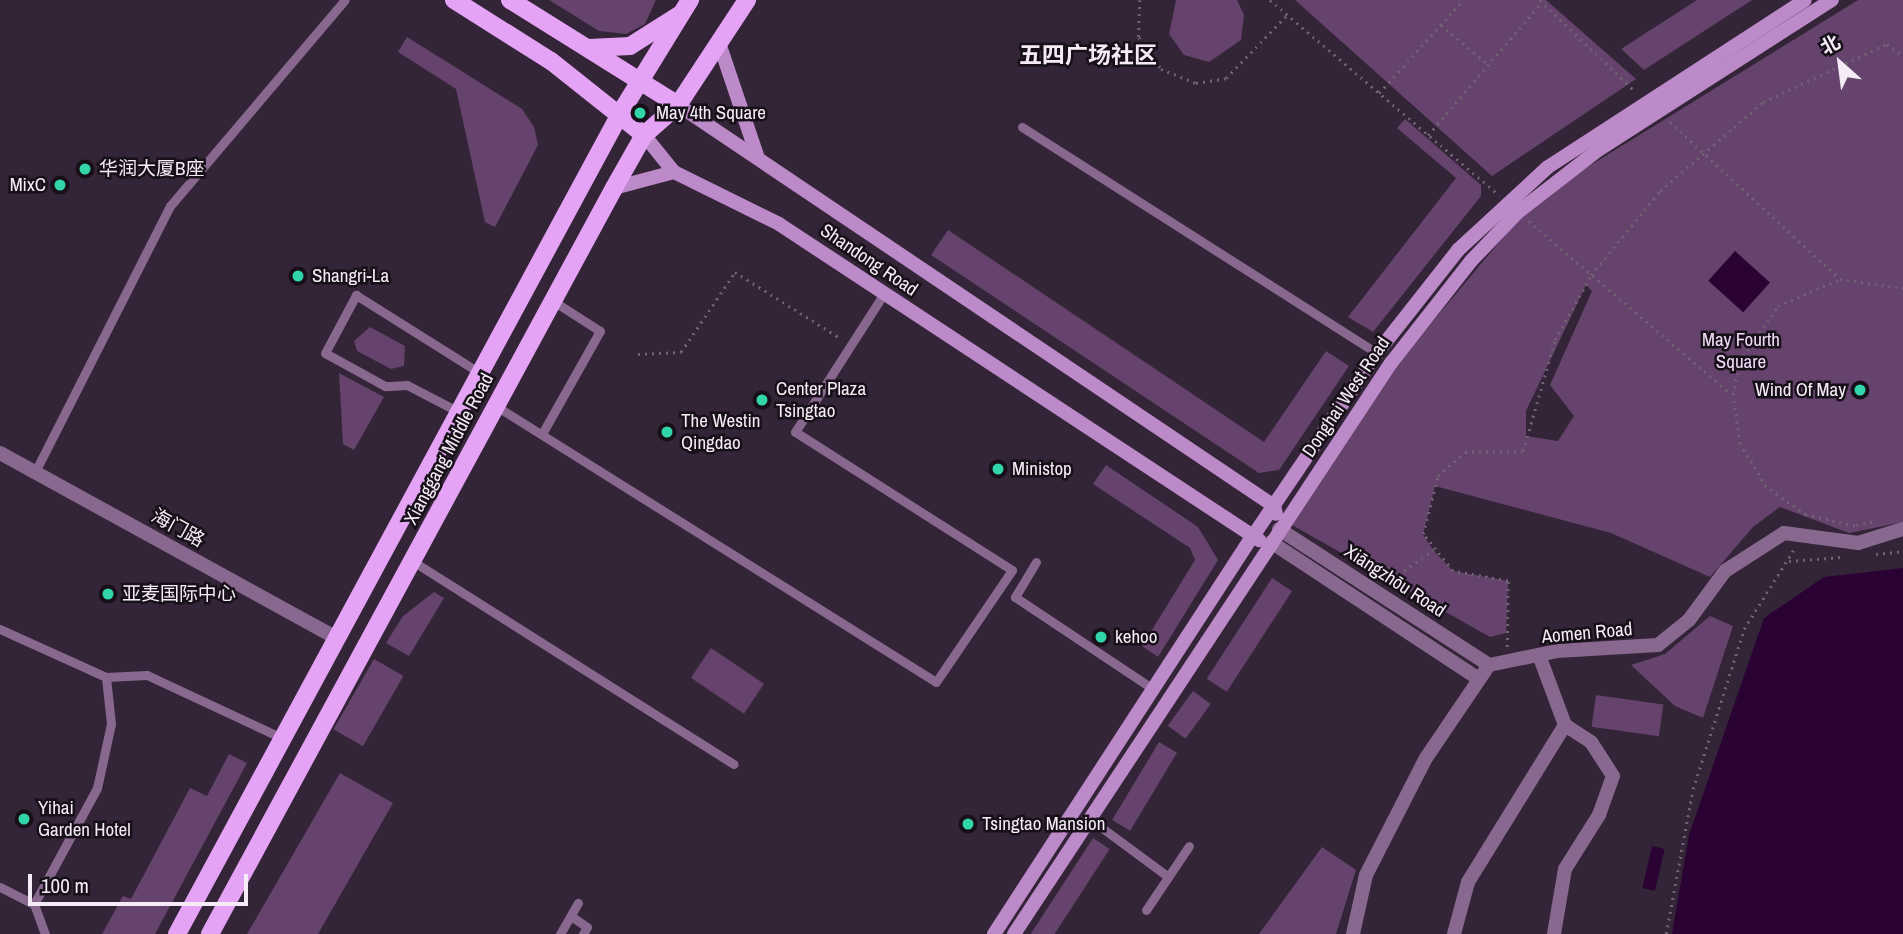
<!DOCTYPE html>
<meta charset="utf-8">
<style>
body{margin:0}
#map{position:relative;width:1903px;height:934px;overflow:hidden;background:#332437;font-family:"Archivo Narrow","Noto Sans SC",sans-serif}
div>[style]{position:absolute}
.green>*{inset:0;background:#65436d;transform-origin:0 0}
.water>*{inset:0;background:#2a0233;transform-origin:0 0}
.path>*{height:2.5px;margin-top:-1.25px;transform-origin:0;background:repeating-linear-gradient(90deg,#706273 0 2px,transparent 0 7px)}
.service>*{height:9px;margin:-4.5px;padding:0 4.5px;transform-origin:4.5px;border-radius:4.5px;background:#88688f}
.minor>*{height:14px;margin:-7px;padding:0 7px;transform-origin:7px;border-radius:7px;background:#88688f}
.tertiary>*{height:14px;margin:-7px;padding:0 7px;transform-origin:7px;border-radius:7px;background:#88688f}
.secondary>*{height:14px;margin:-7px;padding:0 7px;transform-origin:7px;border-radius:7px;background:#bc89c9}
.primary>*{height:18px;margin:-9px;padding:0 9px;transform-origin:9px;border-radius:9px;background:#e5a3f5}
.dots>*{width:19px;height:19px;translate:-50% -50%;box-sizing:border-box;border:4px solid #171019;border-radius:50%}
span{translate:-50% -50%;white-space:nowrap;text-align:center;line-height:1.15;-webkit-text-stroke:5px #171019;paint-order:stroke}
.poi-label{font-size:19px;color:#f5ebf7}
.left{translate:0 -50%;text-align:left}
.right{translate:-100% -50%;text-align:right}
.street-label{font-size:19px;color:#f5ebf7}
.park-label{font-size:19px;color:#f3d9f9}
.quarter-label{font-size:23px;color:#f5ebf7;font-weight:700}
.north{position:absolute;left:1805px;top:28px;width:70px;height:70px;-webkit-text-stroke:5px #171019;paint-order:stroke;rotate:332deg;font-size:19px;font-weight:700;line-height:28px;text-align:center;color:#f5ebf7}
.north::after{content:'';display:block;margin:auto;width:24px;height:32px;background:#f5ebf7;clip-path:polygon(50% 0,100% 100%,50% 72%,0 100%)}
.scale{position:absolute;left:28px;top:874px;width:220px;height:32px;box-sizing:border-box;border:4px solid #f5ebf7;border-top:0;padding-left:9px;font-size:21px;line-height:24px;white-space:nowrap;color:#f5ebf7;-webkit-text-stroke:5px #171019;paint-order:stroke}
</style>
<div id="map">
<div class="green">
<div style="clip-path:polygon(549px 0,656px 0,645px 24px,626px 34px,599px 31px)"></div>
<div style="clip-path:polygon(1176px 0,1237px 0,1244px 15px,1241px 40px,1209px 62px,1184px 55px,1169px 34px)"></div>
<div style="clip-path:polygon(1295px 0,1546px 0,1636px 79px,1492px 176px)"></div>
<div style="clip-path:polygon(1697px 0,1752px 0,1644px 70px,1621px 49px)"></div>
<div style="clip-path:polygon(evenodd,1858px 0,1903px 0,1903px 522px,1849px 533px,1780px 507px,1753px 527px,1710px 577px,1611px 533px,1435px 486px,1423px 534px,1433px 550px,1453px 571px,1508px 581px,1506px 633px,1490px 637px,1292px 525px,1397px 364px,1517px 221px,1581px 171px,1858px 0,1586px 285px,1592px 291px,1550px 385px,1574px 416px,1558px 441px,1526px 436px,1526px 411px,1586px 285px)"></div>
<div style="clip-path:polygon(407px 37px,522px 109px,534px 127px,538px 145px,495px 227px,485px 222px,456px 89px,398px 52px)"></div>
<div style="clip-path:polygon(1405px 119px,1481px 185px,1481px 196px,1373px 332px,1348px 317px,1456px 178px,1397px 128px)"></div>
<div style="clip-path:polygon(948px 230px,1264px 442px,1326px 351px,1349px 366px,1279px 470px,1259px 473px,931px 255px)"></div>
<div style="clip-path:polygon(370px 327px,405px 346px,404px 366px,391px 369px,357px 351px,354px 341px)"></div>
<div style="clip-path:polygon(339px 373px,384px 397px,354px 450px,343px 444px)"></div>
<div style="clip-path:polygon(1106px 465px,1198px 527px,1218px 560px,1158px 657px,1142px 646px,1195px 560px,1190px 548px,1093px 484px)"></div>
<div style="left:1272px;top:578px;width:24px;height:120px;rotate:33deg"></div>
<div style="clip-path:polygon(434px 592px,444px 598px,409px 656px,386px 643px,403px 616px)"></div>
<div style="clip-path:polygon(1710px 616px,1733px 626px,1703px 718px,1675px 706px,1631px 665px,1665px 654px)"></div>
<div style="left:711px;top:648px;width:64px;height:36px;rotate:34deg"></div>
<div style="left:374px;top:659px;width:34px;height:81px;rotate:30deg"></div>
<div style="left:1193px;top:691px;width:22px;height:43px;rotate:36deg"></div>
<div style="left:1596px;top:695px;width:68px;height:32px;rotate:8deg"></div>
<div style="left:1159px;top:742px;width:21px;height:91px;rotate:31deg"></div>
<div style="clip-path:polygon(229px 754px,247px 763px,155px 934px,102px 934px,123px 896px,131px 899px,190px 788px,207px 796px)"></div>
<div style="clip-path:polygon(340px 773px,393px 803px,318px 934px,247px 934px)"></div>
<div style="left:1093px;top:838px;width:20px;height:115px;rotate:33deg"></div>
<div style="clip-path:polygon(1322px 847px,1356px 870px,1336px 934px,1259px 934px)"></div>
</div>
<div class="water">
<div style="left:1735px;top:251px;width:47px;height:40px;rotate:42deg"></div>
<div style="clip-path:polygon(1903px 568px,1903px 934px,1672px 934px,1689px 835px,1764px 618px,1824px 577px)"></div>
<div style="left:1652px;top:846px;width:13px;height:43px;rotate:13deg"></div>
</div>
<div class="path">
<div style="left:1140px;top:0;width:37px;rotate:92deg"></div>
<div style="left:1139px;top:37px;width:39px;rotate:55deg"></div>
<div style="left:1161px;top:69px;width:38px;rotate:22deg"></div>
<div style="left:1196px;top:83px;width:30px;rotate:-9deg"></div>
<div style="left:1226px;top:78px;width:88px;rotate:-45.9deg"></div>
<div style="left:1270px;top:0;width:301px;rotate:40.4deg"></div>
<div style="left:1540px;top:0;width:133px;rotate:43.8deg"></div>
<div style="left:1441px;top:25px;width:62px;rotate:39.8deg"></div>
<div style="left:1379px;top:93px;width:125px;rotate:-47.9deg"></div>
<div style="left:1670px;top:122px;width:231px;rotate:42.7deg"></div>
<div style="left:1428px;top:135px;width:175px;rotate:-49.4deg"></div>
<div style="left:1529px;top:221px;width:266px;rotate:40.6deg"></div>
<div style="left:638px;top:354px;width:43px;rotate:-2.7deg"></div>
<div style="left:681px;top:352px;width:97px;rotate:-56deg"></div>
<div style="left:735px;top:272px;width:126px;rotate:32.1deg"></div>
<div style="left:1872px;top:522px;width:17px;rotate:167deg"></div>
<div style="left:1855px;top:526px;width:50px;rotate:-167.3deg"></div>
<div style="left:1806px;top:515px;width:49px;rotate:-145deg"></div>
<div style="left:1766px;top:487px;width:50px;rotate:-121.2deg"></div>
<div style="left:1740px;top:444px;width:49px;rotate:-98.1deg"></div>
<div style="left:1733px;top:395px;width:34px;rotate:-80deg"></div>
<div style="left:1739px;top:362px;width:68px;rotate:-55.1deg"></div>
<div style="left:1778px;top:306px;width:68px;rotate:-23.5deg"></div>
<div style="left:1840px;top:279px;width:64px;rotate:8.1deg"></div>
<div style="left:1876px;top:554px;width:27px;rotate:-6deg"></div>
<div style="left:1789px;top:561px;width:53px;rotate:-4.3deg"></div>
<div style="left:1387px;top:583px;width:57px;rotate:-35.7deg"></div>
<div style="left:1507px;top:647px;width:66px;rotate:-89.1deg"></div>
<div style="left:1508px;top:581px;width:56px;rotate:-169.7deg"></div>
<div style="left:1453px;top:571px;width:48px;rotate:-129deg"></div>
<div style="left:1423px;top:534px;width:60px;rotate:-75.5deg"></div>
<div style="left:1438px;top:476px;width:36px;rotate:-42deg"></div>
<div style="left:1465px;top:452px;width:58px;rotate:-1deg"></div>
<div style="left:1523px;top:451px;width:116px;rotate:-73.9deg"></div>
<div style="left:1555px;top:340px;width:74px;rotate:-61deg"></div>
<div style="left:1591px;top:275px;width:109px;rotate:-50.6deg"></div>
<div style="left:1660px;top:191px;width:136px;rotate:-40.8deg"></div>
<div style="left:1763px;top:102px;width:137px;rotate:-25.1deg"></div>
<div style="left:1887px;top:44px;width:20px;rotate:37deg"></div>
<div style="left:1666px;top:934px;width:147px;rotate:-79.5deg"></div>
<div style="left:1693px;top:789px;width:168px;rotate:-72.3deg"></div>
<div style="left:1744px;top:629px;width:94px;rotate:-58deg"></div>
</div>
<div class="service">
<div style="left:1022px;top:127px;width:421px;rotate:32.5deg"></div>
<div style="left:496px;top:406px;width:519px;rotate:32.1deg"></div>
<div style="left:936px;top:682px;width:135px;rotate:-55.8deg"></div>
<div style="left:1012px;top:570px;width:257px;rotate:-147.5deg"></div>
<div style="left:795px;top:432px;width:163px;rotate:-57.3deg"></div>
<div style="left:459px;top:412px;width:59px;rotate:-152.6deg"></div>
<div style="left:407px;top:385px;width:22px;rotate:177deg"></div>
<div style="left:385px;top:386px;width:68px;rotate:-151.2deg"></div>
<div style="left:325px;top:353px;width:66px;rotate:-61.9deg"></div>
<div style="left:356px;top:295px;width:146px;rotate:32.2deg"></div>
<div style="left:543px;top:432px;width:116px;rotate:-60.6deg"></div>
<div style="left:600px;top:331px;width:56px;rotate:-147.4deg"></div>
<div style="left:36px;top:470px;width:296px;rotate:-63.1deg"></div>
<div style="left:170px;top:206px;width:270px;rotate:-49.7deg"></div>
<div style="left:414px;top:562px;width:378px;rotate:32.3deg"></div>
<div style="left:1036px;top:562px;width:41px;rotate:121deg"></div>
<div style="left:1015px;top:597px;width:166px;rotate:33.7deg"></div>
<div style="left:0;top:629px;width:116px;rotate:24.4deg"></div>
<div style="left:106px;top:677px;width:41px;rotate:-2.8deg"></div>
<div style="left:147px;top:675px;width:149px;rotate:25deg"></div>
<div style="left:1090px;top:819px;width:94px;rotate:36.4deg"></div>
<div style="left:0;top:887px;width:38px;rotate:27deg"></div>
<div style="left:34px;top:904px;width:132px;rotate:-61.5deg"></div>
<div style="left:97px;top:788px;width:66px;rotate:-77.7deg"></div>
<div style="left:111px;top:724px;width:47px;rotate:-96.1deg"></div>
<div style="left:34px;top:904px;width:32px;rotate:70deg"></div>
<div style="left:1146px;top:910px;width:77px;rotate:-56.1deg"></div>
<div style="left:571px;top:916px;width:19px;rotate:35deg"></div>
<div style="left:587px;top:927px;width:8px;rotate:120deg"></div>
<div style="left:560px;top:934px;width:36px;rotate:-60deg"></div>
</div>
<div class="minor">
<div style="left:0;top:453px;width:384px;rotate:28.8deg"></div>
<div style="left:1353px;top:934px;width:60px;rotate:-77.6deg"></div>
<div style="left:1366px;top:875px;width:131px;rotate:-62.9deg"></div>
<div style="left:1426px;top:758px;width:112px;rotate:-55.9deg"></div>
<div style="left:1489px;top:665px;width:69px;rotate:-11.6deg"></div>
<div style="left:1557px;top:651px;width:101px;rotate:-3.4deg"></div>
<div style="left:1658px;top:645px;width:40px;rotate:-39deg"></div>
<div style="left:1689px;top:620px;width:61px;rotate:-53.7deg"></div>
<div style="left:1725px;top:571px;width:70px;rotate:-32.8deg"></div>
<div style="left:1784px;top:533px;width:75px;rotate:7.7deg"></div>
<div style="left:1858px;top:543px;width:47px;rotate:-17.3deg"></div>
<div style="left:1454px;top:934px;width:54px;rotate:-74.9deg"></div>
<div style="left:1468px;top:882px;width:185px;rotate:-58.3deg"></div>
<div style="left:1565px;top:725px;width:75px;rotate:-110.4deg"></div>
<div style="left:1554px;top:934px;width:66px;rotate:-80.4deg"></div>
<div style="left:1565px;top:869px;width:64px;rotate:-57.8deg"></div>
<div style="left:1599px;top:815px;width:41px;rotate:-70.3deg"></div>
<div style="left:1613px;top:776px;width:40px;rotate:-122.9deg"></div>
<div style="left:1591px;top:742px;width:31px;rotate:-147deg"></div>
</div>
<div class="tertiary">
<div style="left:1279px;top:529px;width:250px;rotate:32.9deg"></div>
<div style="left:1271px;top:542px;width:247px;rotate:33.4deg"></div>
</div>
<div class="secondary">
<div style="left:719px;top:43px;width:118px;rotate:71.3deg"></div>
<div style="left:678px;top:105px;width:718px;rotate:33.93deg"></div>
<div style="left:1274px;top:506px;width:8px;rotate:76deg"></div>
<div style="left:644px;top:135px;width:48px;rotate:51deg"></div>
<div style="left:674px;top:172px;width:117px;rotate:26.3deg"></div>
<div style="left:779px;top:224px;width:575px;rotate:33.36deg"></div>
<div style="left:614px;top:188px;width:62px;rotate:-14.9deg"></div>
<div style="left:994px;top:934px;width:471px;rotate:-57deg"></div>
<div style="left:1251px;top:539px;width:225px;rotate:-55.9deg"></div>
<div style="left:1377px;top:353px;width:131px;rotate:-51.8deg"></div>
<div style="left:1458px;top:250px;width:122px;rotate:-42.7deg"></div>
<div style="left:1548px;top:167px;width:306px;rotate:-33deg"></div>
<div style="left:1014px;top:934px;width:684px;rotate:-56.57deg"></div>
<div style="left:1391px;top:363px;width:130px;rotate:-51.9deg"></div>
<div style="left:1471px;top:261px;width:68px;rotate:-46.2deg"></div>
<div style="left:1518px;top:212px;width:101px;rotate:-37.8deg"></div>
<div style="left:1598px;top:150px;width:278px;rotate:-32.7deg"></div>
</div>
<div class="primary">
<div style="left:454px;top:0;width:115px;rotate:32.2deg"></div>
<div style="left:551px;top:61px;width:119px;rotate:38.5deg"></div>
<div style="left:510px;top:0;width:198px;rotate:32deg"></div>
<div style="left:589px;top:48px;width:41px;rotate:-2.8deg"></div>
<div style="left:630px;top:46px;width:58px;rotate:-32.3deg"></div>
<div style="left:177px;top:934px;width:934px;rotate:-61.62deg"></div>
<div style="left:621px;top:112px;width:132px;rotate:-58.4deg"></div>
<div style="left:210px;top:934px;width:848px;rotate:-61.56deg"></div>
<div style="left:614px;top:188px;width:61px;rotate:-60.5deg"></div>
<div style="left:644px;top:135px;width:45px;rotate:-41.4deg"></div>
<div style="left:678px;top:105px;width:126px;rotate:-56.7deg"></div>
</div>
<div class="dots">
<div style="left:640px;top:113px;background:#32d4a9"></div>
<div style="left:85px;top:169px;background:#32d4a9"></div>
<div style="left:60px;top:185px;background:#32d4a9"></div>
<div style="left:298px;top:276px;background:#32d4a9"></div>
<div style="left:1860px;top:390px;background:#32d4a9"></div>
<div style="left:762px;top:400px;background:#32d4a9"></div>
<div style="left:667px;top:432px;background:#32d4a9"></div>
<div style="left:998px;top:469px;background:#32d4a9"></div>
<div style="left:108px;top:594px;background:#32d4a9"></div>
<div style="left:1101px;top:637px;background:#32d4a9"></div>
<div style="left:24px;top:819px;background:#32d4a9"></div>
<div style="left:968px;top:824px;background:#32d4a9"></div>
</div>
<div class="poi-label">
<span class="left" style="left:656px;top:113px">May 4th Square</span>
<span class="left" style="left:99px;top:169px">华润大厦B座</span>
<span class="right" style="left:46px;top:185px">MixC</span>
<span class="left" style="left:312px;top:276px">Shangri-La</span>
<span class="left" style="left:776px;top:400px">Center Plaza<br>Tsingtao</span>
<span class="right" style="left:1846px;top:390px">Wind Of May</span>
<span class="left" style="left:681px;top:432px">The Westin<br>Qingdao</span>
<span class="left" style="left:1012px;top:469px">Ministop</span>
<span class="left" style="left:122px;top:594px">亚麦国际中心</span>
<span class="left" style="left:1115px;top:637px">kehoo</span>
<span class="left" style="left:38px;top:819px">Yihai<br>Garden Hotel</span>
<span class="left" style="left:982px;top:824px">Tsingtao Mansion</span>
</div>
<div class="street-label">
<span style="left:869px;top:260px;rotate:34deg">Shandong Road</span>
<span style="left:1346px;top:397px;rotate:-56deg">Donghai West Road</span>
<span style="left:449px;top:449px;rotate:-62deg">Xianggang Middle Road</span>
<span style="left:178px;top:528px;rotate:29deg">海门路</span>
<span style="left:1395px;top:581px;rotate:33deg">Xiāngzhōu Road</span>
<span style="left:1587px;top:633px;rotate:-5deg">Aomen Road</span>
</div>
<div class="park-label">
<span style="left:1741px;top:351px">May Fourth<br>Square</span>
</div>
<div class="quarter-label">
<span style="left:1088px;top:55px">五四广场社区</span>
</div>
<div class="north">北</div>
<div class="scale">100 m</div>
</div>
